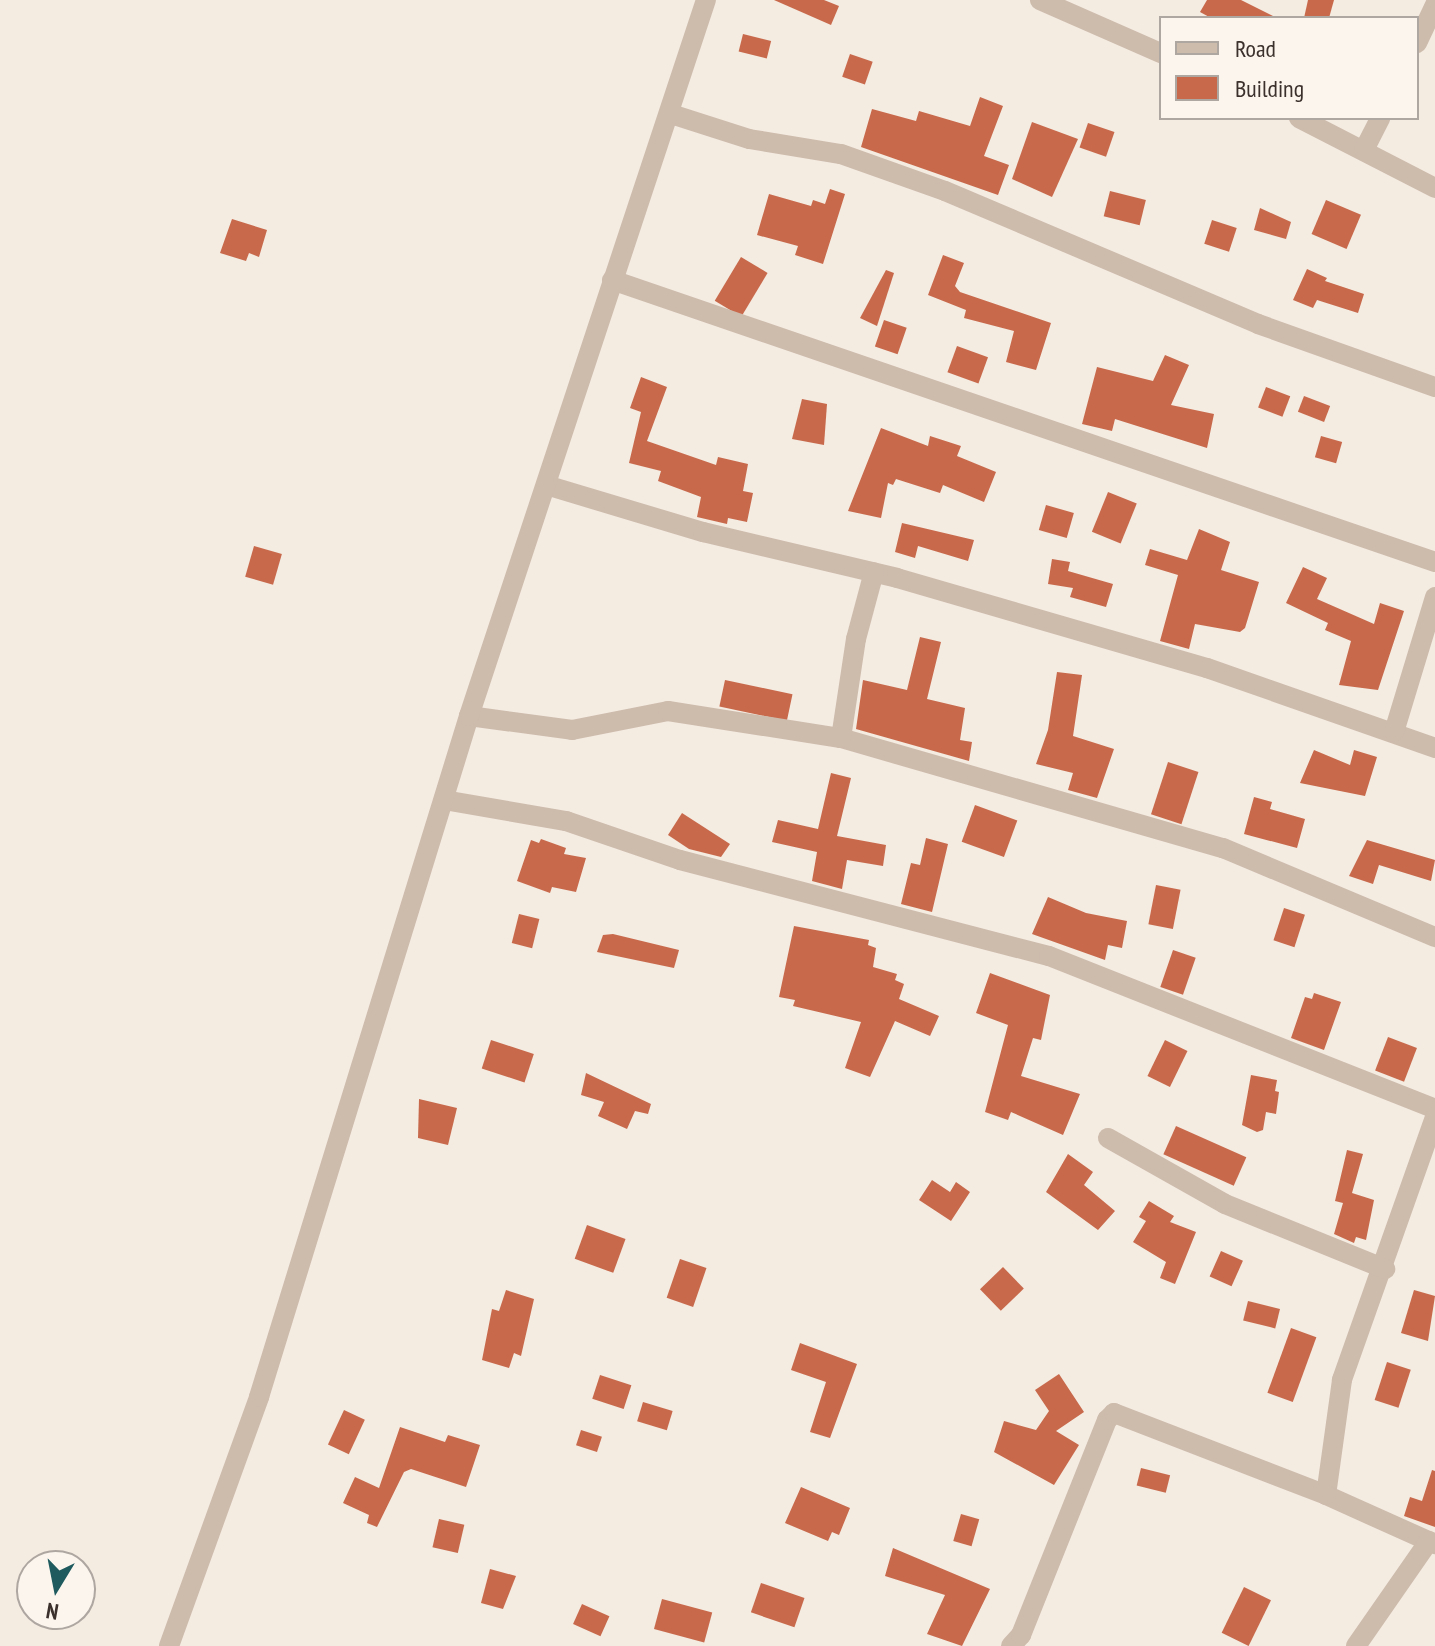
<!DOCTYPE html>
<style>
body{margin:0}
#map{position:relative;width:1435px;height:1646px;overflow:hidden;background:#f4ebe1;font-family:"PT Sans Narrow",sans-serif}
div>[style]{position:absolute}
.building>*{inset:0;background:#c8694b;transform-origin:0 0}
.minor>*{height:20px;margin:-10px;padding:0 10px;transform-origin:10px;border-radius:10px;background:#cdbbac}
span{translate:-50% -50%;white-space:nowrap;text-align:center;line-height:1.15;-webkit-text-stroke:6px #fbf5ee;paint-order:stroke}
.legend{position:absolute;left:1159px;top:16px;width:260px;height:104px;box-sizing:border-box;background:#fbf5ee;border:2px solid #aea6a0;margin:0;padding:10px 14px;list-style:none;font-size:24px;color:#3b302b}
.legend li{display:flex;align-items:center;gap:16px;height:40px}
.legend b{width:40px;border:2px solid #aea6a0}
.north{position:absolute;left:16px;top:1550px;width:80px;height:80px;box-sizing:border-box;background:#fbf5ee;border:2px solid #aea6a0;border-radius:50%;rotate:190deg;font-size:22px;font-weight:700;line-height:32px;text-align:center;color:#3b302b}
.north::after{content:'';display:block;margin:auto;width:28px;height:36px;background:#1f5a5e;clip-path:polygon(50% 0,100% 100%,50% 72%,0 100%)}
</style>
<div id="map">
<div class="building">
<div style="clip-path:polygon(774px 0,824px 0,839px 6px,831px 25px)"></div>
<div style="clip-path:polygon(1207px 0,1241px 0,1277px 18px,1211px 18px,1200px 12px)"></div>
<div style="clip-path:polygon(1308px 0,1334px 0,1329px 18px,1304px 18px)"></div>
<div style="left:743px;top:34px;width:29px;height:18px;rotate:14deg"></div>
<div style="left:850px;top:54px;width:24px;height:24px;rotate:19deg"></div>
<div style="clip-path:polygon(980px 97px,1003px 106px,984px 156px,1009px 165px,998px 195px,861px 147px,872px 109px,916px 121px,919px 111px,970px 126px)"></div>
<div style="clip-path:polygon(1032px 122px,1078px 139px,1052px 197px,1012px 179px)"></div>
<div style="left:1088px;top:123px;width:28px;height:26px;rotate:19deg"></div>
<div style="clip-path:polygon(830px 189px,845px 194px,823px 264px,795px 255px,798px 246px,757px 235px,769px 194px,811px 206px,813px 200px,825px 204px)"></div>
<div style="left:1110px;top:191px;width:37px;height:26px;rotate:14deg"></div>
<div style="left:1326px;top:200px;width:38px;height:37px;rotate:23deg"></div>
<div style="clip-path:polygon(1260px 208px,1291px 222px,1286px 239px,1254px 230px)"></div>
<div style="clip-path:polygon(232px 219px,267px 230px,259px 257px,249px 253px,246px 261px,220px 253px)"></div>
<div style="left:1212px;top:220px;width:26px;height:25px;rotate:18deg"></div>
<div style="clip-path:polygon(943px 255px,964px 263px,955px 286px,960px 292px,1051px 323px,1036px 370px,1006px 362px,1014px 331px,964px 318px,966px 310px,928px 295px)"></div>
<div style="left:741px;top:257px;width:31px;height:51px;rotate:31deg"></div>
<div style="clip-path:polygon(1307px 269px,1327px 278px,1325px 281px,1364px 294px,1358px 313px,1317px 300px,1313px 308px,1293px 300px)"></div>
<div style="clip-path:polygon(886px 270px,894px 273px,877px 326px,860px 318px)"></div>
<div style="left:884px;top:320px;width:24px;height:28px;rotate:19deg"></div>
<div style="left:957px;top:346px;width:33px;height:28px;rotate:20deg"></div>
<div style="clip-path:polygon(1165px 355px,1189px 365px,1171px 405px,1214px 414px,1207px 448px,1115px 419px,1112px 431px,1082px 424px,1097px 367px,1153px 381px)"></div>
<div style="clip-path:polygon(641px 377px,667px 387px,647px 441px,716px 465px,718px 457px,748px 464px,743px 491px,753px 493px,747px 522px,728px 518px,727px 524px,697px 517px,701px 497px,658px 481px,661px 471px,629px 463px,641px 412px,630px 408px)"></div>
<div style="left:1266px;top:387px;width:26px;height:22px;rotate:21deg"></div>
<div style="left:1304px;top:396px;width:28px;height:17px;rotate:21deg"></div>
<div style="clip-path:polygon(802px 399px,827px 404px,824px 445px,792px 439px)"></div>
<div style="clip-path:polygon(881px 428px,928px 446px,930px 436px,961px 446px,957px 456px,996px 472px,984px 502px,943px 485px,940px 493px,896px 479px,893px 485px,888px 483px,881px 518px,848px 511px)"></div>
<div style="left:1321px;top:436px;width:22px;height:22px;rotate:16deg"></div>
<div style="left:1108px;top:492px;width:31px;height:43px;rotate:22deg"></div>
<div style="left:1046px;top:505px;width:29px;height:26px;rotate:16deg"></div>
<div style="clip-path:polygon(902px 523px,974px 540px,968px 561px,918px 546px,915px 558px,895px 552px)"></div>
<div style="clip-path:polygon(1199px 529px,1230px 542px,1221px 570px,1259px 582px,1245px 628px,1240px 632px,1195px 624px,1189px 649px,1160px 641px,1178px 575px,1145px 565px,1150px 549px,1187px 560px)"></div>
<div style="left:254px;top:546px;width:29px;height:32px;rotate:16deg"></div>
<div style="clip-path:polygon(1052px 559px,1070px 562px,1068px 571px,1113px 584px,1106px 607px,1070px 597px,1073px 588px,1048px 584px)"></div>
<div style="clip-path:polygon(1303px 567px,1327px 578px,1317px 599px,1374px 624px,1380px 603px,1404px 611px,1378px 690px,1339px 685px,1351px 641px,1325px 630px,1328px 623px,1286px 603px)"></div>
<div style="clip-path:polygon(920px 637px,941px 642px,927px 699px,965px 708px,960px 740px,972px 742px,969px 761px,856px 729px,863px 680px,907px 690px)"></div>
<div style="clip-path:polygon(1057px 672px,1082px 675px,1073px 736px,1114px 749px,1097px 798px,1068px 790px,1073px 773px,1036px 764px,1048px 730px)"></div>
<div style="left:725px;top:680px;width:69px;height:27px;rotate:12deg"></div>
<div style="clip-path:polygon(1314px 750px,1350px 765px,1354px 750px,1377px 757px,1365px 796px,1300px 783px)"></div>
<div style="left:1168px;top:762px;width:32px;height:55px;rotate:18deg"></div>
<div style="clip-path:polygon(831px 773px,851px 778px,837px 836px,886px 845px,883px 866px,847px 860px,842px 889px,812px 881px,817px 852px,772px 842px,778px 820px,818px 829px)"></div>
<div style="clip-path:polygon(1254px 797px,1272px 802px,1270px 809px,1305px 819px,1297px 848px,1244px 834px)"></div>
<div style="left:975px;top:805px;width:45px;height:39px;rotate:20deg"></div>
<div style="clip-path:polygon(682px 813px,730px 844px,721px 857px,689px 849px,668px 835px)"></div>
<div style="clip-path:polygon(926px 838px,948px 844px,932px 912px,901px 904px,911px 863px,920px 865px)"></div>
<div style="clip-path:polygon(541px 839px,566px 848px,564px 854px,586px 858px,576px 892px,552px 887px,550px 893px,517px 881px,531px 840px,539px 843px)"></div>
<div style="clip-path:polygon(1367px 840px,1435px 860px,1431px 881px,1379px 865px,1373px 884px,1349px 876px)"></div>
<div style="left:1156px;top:885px;width:25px;height:40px;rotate:11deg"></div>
<div style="clip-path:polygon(1048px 897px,1086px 913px,1127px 921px,1122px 948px,1108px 945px,1105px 960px,1032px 934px)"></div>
<div style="left:1284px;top:908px;width:22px;height:34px;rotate:18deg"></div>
<div style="left:519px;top:914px;width:21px;height:30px;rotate:14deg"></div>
<div style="clip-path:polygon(794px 926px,869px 940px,868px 945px,876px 948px,873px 967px,897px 974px,895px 980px,904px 984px,899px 999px,939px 1016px,930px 1036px,895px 1021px,870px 1077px,845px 1068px,861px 1022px,793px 1006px,795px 1000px,779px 997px)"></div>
<div style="clip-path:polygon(613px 934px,679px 950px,674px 968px,597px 952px,603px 935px)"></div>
<div style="left:1173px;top:950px;width:24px;height:39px;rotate:19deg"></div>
<div style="clip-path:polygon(990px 973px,1050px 995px,1041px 1040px,1033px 1038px,1021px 1076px,1080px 1094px,1063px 1135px,1011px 1112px,1008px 1120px,985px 1112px,1008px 1025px,976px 1013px)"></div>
<div style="clip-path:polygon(1314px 993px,1341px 1002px,1324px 1050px,1291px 1038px,1305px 997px,1312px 999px)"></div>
<div style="left:1388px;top:1037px;width:31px;height:36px;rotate:21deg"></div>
<div style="left:491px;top:1040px;width:45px;height:30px;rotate:18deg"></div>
<div style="left:1165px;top:1040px;width:25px;height:40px;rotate:26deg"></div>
<div style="clip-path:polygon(586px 1073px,651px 1104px,648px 1114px,635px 1111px,627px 1129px,598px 1116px,604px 1102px,581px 1095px)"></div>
<div style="clip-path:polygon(1251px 1075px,1277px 1080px,1275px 1091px,1279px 1092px,1276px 1114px,1266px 1112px,1263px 1130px,1257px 1132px,1242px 1125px)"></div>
<div style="clip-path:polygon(419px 1099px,457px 1108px,448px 1145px,418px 1138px)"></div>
<div style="left:1176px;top:1126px;width:77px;height:31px;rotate:24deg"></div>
<div style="clip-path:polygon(1347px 1150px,1363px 1154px,1352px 1193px,1374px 1200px,1366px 1240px,1356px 1237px,1354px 1243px,1334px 1234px,1343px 1203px,1335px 1201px)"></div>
<div style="clip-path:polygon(1068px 1154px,1093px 1172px,1084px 1185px,1115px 1211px,1098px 1230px,1046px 1192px)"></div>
<div style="clip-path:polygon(932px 1180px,950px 1192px,956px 1182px,970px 1192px,951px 1221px,919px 1200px)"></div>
<div style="clip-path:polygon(1149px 1201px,1174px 1216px,1170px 1222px,1196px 1232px,1175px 1284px,1160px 1278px,1166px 1262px,1133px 1242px,1146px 1221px,1139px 1217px)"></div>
<div style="left:587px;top:1225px;width:41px;height:36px;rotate:20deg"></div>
<div style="left:1221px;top:1251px;width:24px;height:28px;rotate:24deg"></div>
<div style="left:680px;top:1259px;width:28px;height:41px;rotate:19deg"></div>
<div style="left:1003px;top:1267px;width:30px;height:32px;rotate:46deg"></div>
<div style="clip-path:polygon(506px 1290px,534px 1299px,521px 1356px,514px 1353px,509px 1368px,482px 1360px,492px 1309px,499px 1311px)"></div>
<div style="clip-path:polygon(1414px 1290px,1435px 1296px,1428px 1341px,1401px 1333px)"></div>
<div style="left:1248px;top:1301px;width:33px;height:20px;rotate:14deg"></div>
<div style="left:1291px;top:1328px;width:27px;height:69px;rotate:20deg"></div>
<div style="clip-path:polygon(800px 1343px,857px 1364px,830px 1438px,810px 1432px,826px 1382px,791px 1370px)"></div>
<div style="left:1387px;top:1362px;width:25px;height:40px;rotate:18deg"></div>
<div style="clip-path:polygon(1059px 1374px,1084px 1412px,1056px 1431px,1079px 1445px,1054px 1485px,994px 1452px,1004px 1421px,1036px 1430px,1049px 1411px,1035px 1390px)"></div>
<div style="left:600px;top:1375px;width:33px;height:25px;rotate:18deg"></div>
<div style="left:643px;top:1402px;width:31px;height:20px;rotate:17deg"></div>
<div style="left:344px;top:1410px;width:23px;height:38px;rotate:25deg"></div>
<div style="clip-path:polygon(400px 1427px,445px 1442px,448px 1435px,480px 1445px,466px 1487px,411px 1469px,404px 1472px,377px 1527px,367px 1523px,369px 1515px,343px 1503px,355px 1477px,379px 1488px)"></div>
<div style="left:581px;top:1430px;width:22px;height:16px;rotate:18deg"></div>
<div style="left:1141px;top:1468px;width:30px;height:18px;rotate:14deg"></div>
<div style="clip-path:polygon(1432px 1470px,1435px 1471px,1435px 1527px,1404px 1516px,1410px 1497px,1422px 1501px)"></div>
<div style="clip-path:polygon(801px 1487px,850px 1508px,839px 1535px,832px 1532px,828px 1541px,785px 1523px)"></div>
<div style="left:961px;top:1514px;width:19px;height:28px;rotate:16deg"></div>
<div style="left:439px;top:1519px;width:26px;height:29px;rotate:13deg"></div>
<div style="clip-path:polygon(893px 1548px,990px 1589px,962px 1646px,927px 1634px,945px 1595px,885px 1576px)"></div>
<div style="clip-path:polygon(490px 1569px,516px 1576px,503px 1609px,481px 1603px)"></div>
<div style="left:761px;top:1583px;width:46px;height:31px;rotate:19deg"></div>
<div style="left:1244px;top:1587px;width:30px;height:51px;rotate:26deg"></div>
<div style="left:662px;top:1599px;width:52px;height:31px;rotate:15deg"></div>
<div style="left:582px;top:1604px;width:30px;height:22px;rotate:24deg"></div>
</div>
<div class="minor">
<div style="left:1040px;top:0;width:132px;rotate:23.7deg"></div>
<div style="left:1417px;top:43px;width:42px;rotate:-64.7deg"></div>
<div style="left:671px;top:114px;width:82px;rotate:17.8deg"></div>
<div style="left:749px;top:139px;width:93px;rotate:9.3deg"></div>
<div style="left:841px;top:154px;width:110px;rotate:19.6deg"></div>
<div style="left:945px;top:191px;width:340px;rotate:23deg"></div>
<div style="left:1258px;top:324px;width:188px;rotate:19.6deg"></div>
<div style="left:1299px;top:118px;width:153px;rotate:27.2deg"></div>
<div style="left:1364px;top:150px;width:36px;rotate:-63deg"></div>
<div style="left:612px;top:280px;width:870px;rotate:18.91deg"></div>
<div style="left:546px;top:485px;width:164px;rotate:16.7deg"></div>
<div style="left:703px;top:532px;width:199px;rotate:13.3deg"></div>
<div style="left:897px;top:578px;width:323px;rotate:16.2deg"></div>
<div style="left:1207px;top:668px;width:242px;rotate:19.3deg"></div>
<div style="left:469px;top:716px;width:104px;rotate:7.7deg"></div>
<div style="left:572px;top:730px;width:98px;rotate:-11.2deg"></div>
<div style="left:668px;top:711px;width:175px;rotate:8.9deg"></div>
<div style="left:841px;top:738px;width:398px;rotate:16.1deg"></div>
<div style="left:1223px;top:848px;width:230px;rotate:22.8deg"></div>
<div style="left:1394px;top:732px;width:141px;rotate:-73.1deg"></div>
<div style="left:841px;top:738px;width:100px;rotate:-81.4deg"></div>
<div style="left:856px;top:639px;width:69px;rotate:-75deg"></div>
<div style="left:444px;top:800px;width:124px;rotate:9.8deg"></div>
<div style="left:566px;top:821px;width:120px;rotate:18.9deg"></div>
<div style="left:680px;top:860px;width:381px;rotate:14.6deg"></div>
<div style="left:1049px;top:956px;width:415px;rotate:21.6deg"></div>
<div style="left:1435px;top:1117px;width:279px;rotate:109.5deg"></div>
<div style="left:1342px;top:1380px;width:116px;rotate:97.9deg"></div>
<div style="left:1326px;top:1495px;width:120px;rotate:24.2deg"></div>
<div style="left:1108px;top:1138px;width:134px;rotate:29.4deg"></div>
<div style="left:1225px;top:1204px;width:173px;rotate:22.1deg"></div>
<div style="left:169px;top:1646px;width:265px;rotate:-70.1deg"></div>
<div style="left:259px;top:1397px;width:713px;rotate:-72.86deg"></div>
<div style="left:469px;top:716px;width:754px;rotate:-71.69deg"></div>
<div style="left:1011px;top:1646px;width:15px;rotate:-48deg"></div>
<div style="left:1021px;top:1635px;width:232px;rotate:-68.2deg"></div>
<div style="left:1107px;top:1420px;width:10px;rotate:-45deg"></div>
<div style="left:1114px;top:1413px;width:227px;rotate:21.1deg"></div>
<div style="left:1356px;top:1646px;width:128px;rotate:-55.2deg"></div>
</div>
<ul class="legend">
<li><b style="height:10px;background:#cdbbac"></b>Road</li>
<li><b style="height:22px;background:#c8694b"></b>Building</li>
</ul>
<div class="north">N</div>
</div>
